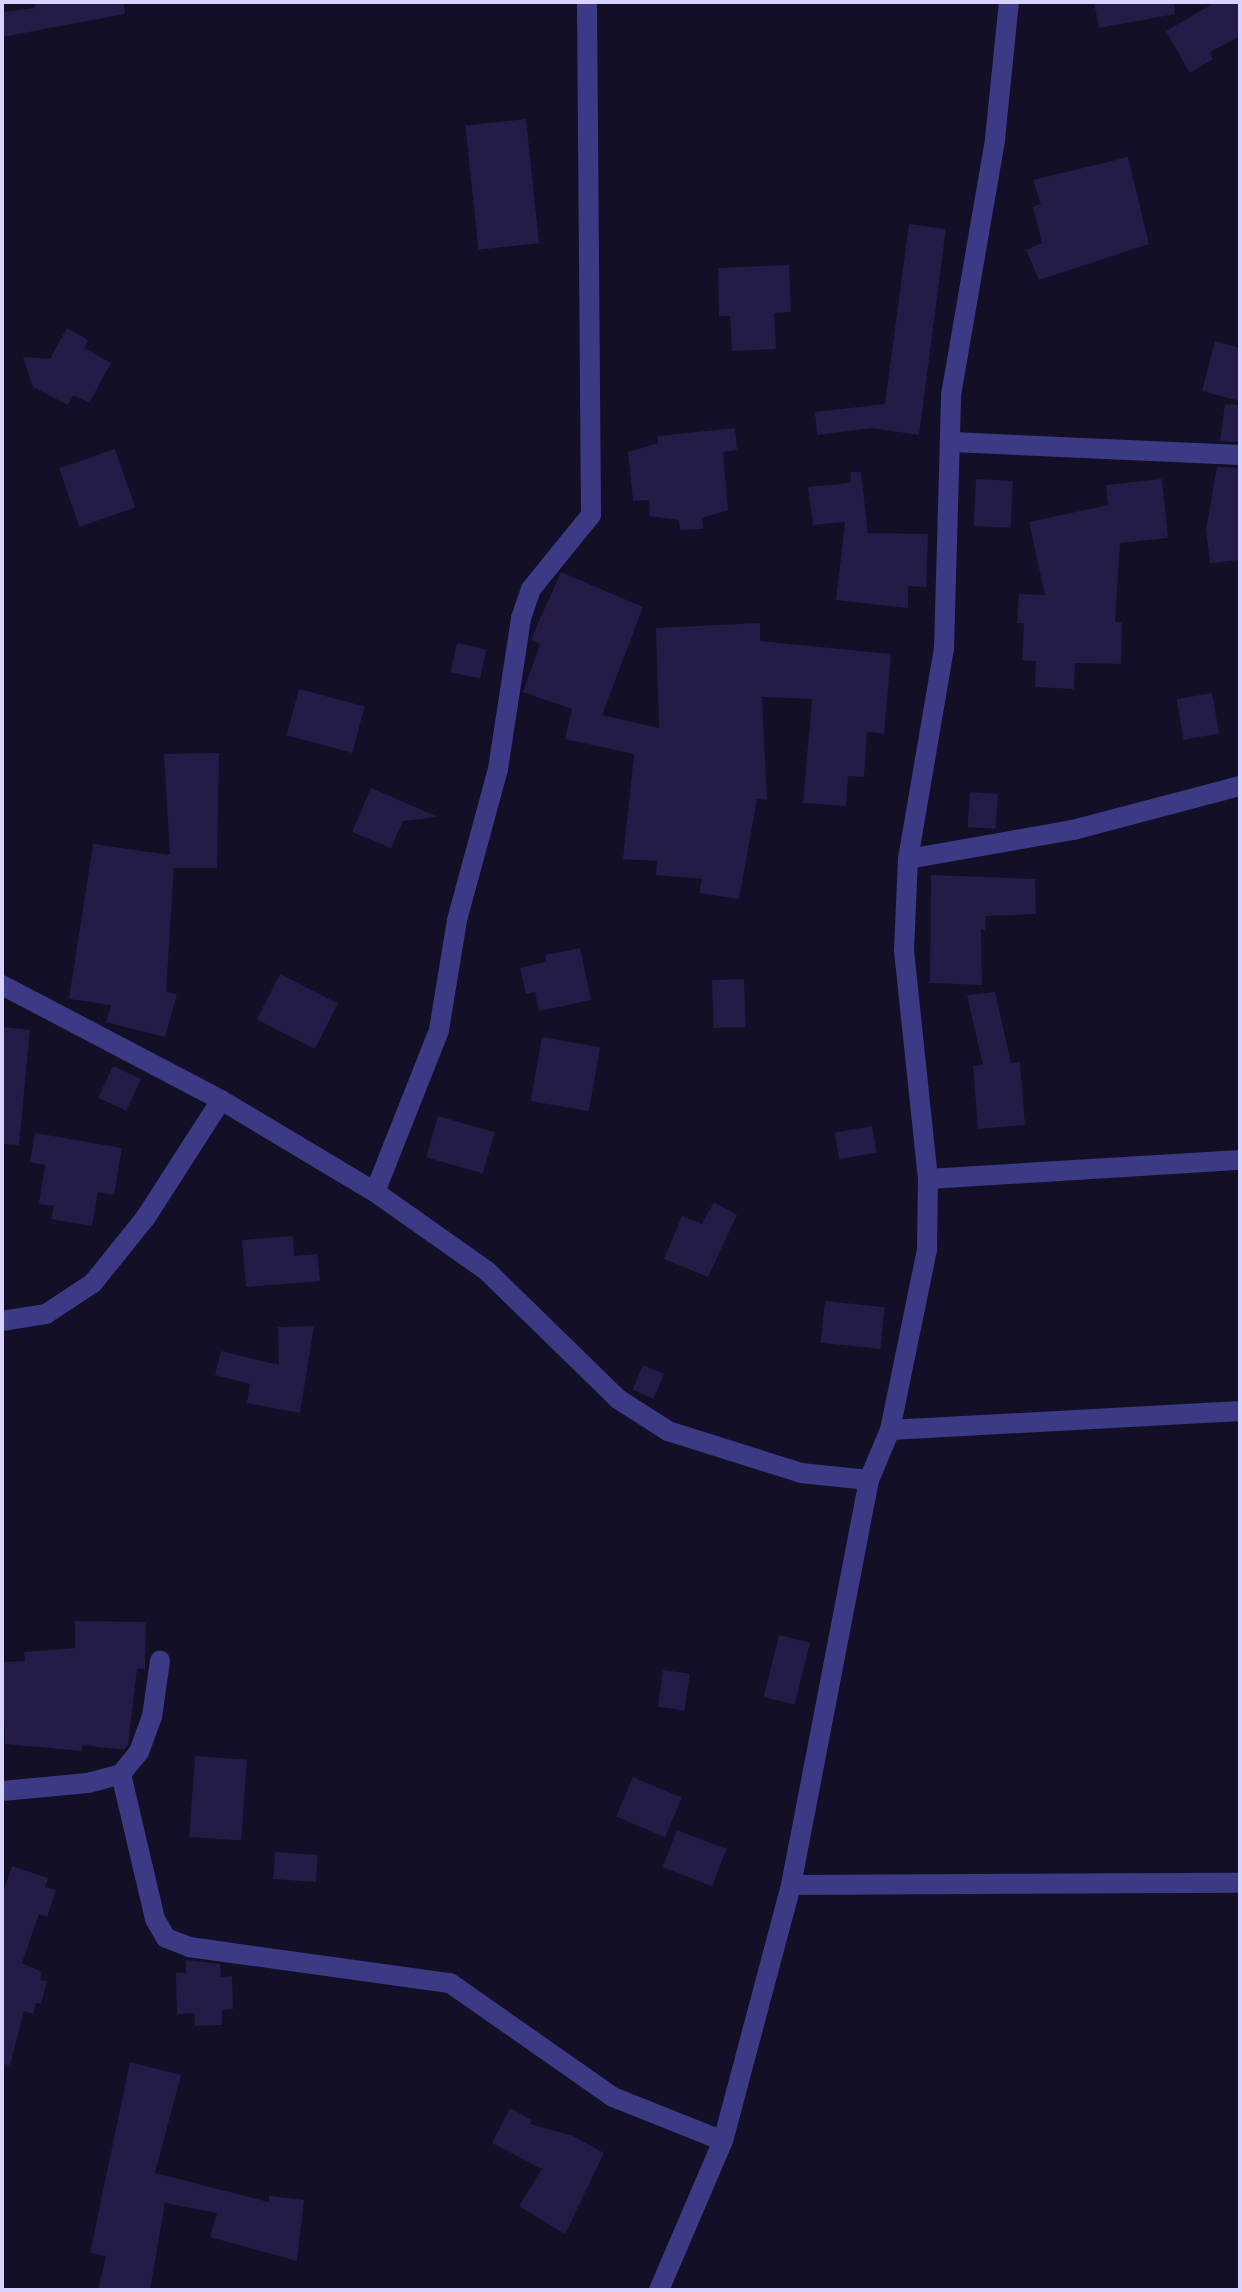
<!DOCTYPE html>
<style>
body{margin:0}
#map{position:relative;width:1242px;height:2292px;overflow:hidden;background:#130f26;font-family:"IBM Plex Sans",sans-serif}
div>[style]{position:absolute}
.building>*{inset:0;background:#241b47;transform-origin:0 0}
.street>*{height:20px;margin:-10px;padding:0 10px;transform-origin:10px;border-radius:10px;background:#3d3a85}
span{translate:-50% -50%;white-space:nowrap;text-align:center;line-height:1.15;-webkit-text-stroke:6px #130f26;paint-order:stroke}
.frame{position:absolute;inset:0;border:4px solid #d9d4ff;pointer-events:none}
</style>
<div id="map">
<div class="building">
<div style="clip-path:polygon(34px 2px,124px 2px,125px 14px,2px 37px,2px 12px,35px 8px)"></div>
<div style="clip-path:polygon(1094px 2px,1174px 2px,1175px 14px,1099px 28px)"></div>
<div style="clip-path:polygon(1216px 2px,1240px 2px,1240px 36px,1210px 52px,1213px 59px,1190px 73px,1166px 31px)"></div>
<div style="left:526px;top:119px;width:125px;height:61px;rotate:84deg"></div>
<div style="clip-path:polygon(1128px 157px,1149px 244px,1039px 280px,1026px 250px,1042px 243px,1033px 207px,1041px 204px,1033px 180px)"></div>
<div style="clip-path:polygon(909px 224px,946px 229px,919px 435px,872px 428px,817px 435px,815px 412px,885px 404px)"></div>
<div style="clip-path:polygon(789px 265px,791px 312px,774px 313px,776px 349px,732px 351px,730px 316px,719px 316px,718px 268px)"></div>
<div style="clip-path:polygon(67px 328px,88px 340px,84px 348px,111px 363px,89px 403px,73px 395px,68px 405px,33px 387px,23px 357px,50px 359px)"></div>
<div style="clip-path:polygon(1215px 341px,1240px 348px,1240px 401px,1202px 391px)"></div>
<div style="clip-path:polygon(1225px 404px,1240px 405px,1240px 442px,1220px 441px)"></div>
<div style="clip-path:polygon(735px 428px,737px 450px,723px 452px,728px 510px,702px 518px,703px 529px,680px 530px,679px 520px,650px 516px,649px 500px,633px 501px,628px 452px,658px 443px,658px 436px)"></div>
<div style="left:115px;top:449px;width:62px;height:59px;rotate:71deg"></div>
<div style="clip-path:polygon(1217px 467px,1240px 468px,1240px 560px,1210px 563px,1206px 530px)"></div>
<div style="clip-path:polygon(851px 472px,861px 472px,868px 533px,928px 534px,926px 587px,908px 586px,908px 608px,836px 600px,845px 522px,813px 525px,808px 487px,850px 483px)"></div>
<div style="left:976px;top:479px;width:37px;height:47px;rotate:3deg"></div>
<div style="clip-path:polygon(1162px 479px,1168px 538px,1120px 543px,1115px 622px,1122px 622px,1121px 664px,1075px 663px,1074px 689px,1035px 687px,1036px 661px,1022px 660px,1024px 623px,1017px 623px,1019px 594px,1045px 595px,1029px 522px,1108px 505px,1106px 485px)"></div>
<div style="clip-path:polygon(561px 572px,643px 607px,602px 715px,659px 728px,656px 628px,760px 623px,760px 641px,891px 654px,884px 734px,867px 732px,864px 777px,848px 776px,846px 806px,803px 803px,812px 699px,762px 697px,767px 800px,757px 799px,739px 899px,699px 893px,702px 879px,656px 875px,657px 861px,623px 859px,634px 754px,565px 739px,572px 709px,523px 692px,540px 644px,531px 639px)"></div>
<div style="left:457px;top:643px;width:30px;height:30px;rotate:12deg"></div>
<div style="left:299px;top:689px;width:68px;height:48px;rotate:15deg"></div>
<div style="left:1212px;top:693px;width:41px;height:36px;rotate:80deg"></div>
<div style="clip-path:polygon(219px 753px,217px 868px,174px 868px,166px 992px,177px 994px,165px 1037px,106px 1022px,111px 1005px,69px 999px,93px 844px,170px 855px,164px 754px)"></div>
<div style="clip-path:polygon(371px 788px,438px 817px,403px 821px,391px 848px,352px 832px)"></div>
<div style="left:970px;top:792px;width:28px;height:35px;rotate:4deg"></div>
<div style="clip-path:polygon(931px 875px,1035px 879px,1036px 914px,986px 916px,985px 930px,981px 930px,982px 985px,930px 983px)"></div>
<div style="clip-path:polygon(580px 948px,591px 1000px,539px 1011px,535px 992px,526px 994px,520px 968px,546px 962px,545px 955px)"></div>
<div style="left:280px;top:974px;width:65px;height:51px;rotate:27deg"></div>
<div style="left:744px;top:979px;width:48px;height:32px;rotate:88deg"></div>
<div style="clip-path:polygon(995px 992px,1011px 1063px,1020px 1062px,1025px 1125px,978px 1129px,973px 1066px,983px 1065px,967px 995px)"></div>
<div style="clip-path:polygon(2px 1027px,30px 1030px,19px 1145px,2px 1144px)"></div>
<div style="left:542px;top:1037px;width:59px;height:65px;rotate:10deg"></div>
<div style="left:113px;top:1066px;width:31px;height:35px;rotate:25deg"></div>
<div style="left:438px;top:1116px;width:59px;height:43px;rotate:16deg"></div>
<div style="left:872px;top:1126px;width:27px;height:38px;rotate:80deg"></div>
<div style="clip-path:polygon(35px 1133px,122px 1148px,114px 1195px,98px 1192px,92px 1226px,51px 1219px,54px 1206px,39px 1204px,45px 1165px,30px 1162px)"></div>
<div style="clip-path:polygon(714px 1202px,737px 1215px,708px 1277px,664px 1259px,682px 1216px,702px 1224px)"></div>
<div style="clip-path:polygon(293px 1236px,294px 1256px,317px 1254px,320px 1281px,246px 1287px,242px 1240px)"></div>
<div style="left:825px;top:1301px;width:60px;height:42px;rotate:6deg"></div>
<div style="clip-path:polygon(314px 1326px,300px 1413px,247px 1403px,250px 1384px,215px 1375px,221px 1351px,279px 1365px,278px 1327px)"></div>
<div style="left:643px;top:1365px;width:23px;height:27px;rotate:23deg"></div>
<div style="clip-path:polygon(75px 1621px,146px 1622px,145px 1669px,137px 1669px,128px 1745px,124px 1750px,82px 1745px,82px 1751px,5px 1744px,2px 1662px,25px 1661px,24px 1652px,75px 1648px)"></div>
<div style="left:779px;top:1635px;width:32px;height:64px;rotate:14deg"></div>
<div style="left:663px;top:1670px;width:27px;height:37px;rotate:8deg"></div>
<div style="left:195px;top:1756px;width:52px;height:81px;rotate:4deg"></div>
<div style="left:633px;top:1777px;width:53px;height:43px;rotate:23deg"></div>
<div style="left:677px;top:1830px;width:53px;height:40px;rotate:21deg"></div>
<div style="left:275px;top:1852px;width:43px;height:27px;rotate:4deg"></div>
<div style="clip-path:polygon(12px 1866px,48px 1878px,45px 1887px,56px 1890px,47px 1917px,39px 1914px,22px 1963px,42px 1972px,40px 1980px,47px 1981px,41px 2004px,36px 2003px,33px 2014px,24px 2011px,10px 2065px,2px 2064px,2px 1896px)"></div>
<div style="clip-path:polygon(186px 1960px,220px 1964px,221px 1977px,232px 1976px,233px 2009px,222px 2010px,222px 2025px,195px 2026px,194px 2013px,177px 2014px,176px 1973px,186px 1973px)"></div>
<div style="clip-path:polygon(130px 2062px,181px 2075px,155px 2173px,269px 2202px,269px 2196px,304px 2200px,297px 2261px,210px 2237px,217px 2213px,165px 2203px,150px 2290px,98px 2290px,106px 2256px,90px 2253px)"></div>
<div style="clip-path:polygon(510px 2108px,532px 2120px,530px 2124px,573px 2136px,604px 2153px,565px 2234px,519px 2206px,542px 2169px,492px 2143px)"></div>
</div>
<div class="street">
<div style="left:952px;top:442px;width:288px;rotate:2.6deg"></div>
<div style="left:908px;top:859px;width:168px;rotate:-10deg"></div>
<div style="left:1073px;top:830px;width:173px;rotate:-14.8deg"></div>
<div style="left:2px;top:985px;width:247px;rotate:27.7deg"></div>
<div style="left:221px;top:1100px;width:179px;rotate:30.9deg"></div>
<div style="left:375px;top:1192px;width:137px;rotate:35.2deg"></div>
<div style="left:487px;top:1271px;width:183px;rotate:44.3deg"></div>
<div style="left:618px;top:1399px;width:59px;rotate:32.6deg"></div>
<div style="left:668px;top:1431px;width:139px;rotate:17.5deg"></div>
<div style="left:801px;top:1473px;width:68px;rotate:5.9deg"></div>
<div style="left:928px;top:1179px;width:313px;rotate:-3.5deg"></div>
<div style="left:375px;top:1192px;width:174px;rotate:-68.4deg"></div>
<div style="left:439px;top:1030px;width:111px;rotate:-80.7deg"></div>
<div style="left:457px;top:920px;width:156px;rotate:-74.8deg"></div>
<div style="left:498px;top:769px;width:153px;rotate:-81.3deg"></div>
<div style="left:521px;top:618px;width:31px;rotate:-71deg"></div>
<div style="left:531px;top:589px;width:95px;rotate:-51deg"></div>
<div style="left:591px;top:515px;width:513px;rotate:-90.45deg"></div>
<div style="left:2px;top:1321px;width:45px;rotate:-9deg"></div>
<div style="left:46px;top:1314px;width:56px;rotate:-33.4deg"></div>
<div style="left:93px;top:1283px;width:85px;rotate:-51.2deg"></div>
<div style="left:146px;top:1217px;width:139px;rotate:-57.3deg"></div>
<div style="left:890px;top:1430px;width:351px;rotate:-3.1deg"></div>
<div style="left:121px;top:1774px;width:149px;rotate:76.8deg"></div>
<div style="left:155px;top:1919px;width:22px;rotate:60deg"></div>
<div style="left:166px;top:1938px;width:25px;rotate:21deg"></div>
<div style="left:189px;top:1947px;width:263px;rotate:7.9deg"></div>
<div style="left:450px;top:1983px;width:199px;rotate:35deg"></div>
<div style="left:613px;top:2097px;width:118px;rotate:21.8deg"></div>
<div style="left:2px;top:1791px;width:86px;rotate:-5.3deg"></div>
<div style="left:88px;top:1783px;width:34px;rotate:-15deg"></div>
<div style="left:121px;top:1774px;width:28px;rotate:-51deg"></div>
<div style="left:139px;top:1752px;width:37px;rotate:-70deg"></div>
<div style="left:152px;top:1717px;width:57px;rotate:-81.9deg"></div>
<div style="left:791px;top:1885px;width:449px;rotate:-0.3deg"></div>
<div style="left:659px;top:2290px;width:162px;rotate:-66.8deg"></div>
<div style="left:723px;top:2141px;width:265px;rotate:-75.1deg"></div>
<div style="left:791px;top:1885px;width:412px;rotate:-79.1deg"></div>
<div style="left:869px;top:1480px;width:54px;rotate:-67.2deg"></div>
<div style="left:890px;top:1430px;width:185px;rotate:-78.4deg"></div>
<div style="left:927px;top:1249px;width:70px;rotate:-89.2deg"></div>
<div style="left:928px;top:1179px;width:230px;rotate:-96deg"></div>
<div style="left:904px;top:950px;width:91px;rotate:-87.5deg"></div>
<div style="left:908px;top:859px;width:213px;rotate:-80.3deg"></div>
<div style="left:944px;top:649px;width:254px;rotate:-88.4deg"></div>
<div style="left:951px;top:395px;width:260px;rotate:-80.2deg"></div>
<div style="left:995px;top:139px;width:138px;rotate:-84.2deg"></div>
</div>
<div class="frame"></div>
</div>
